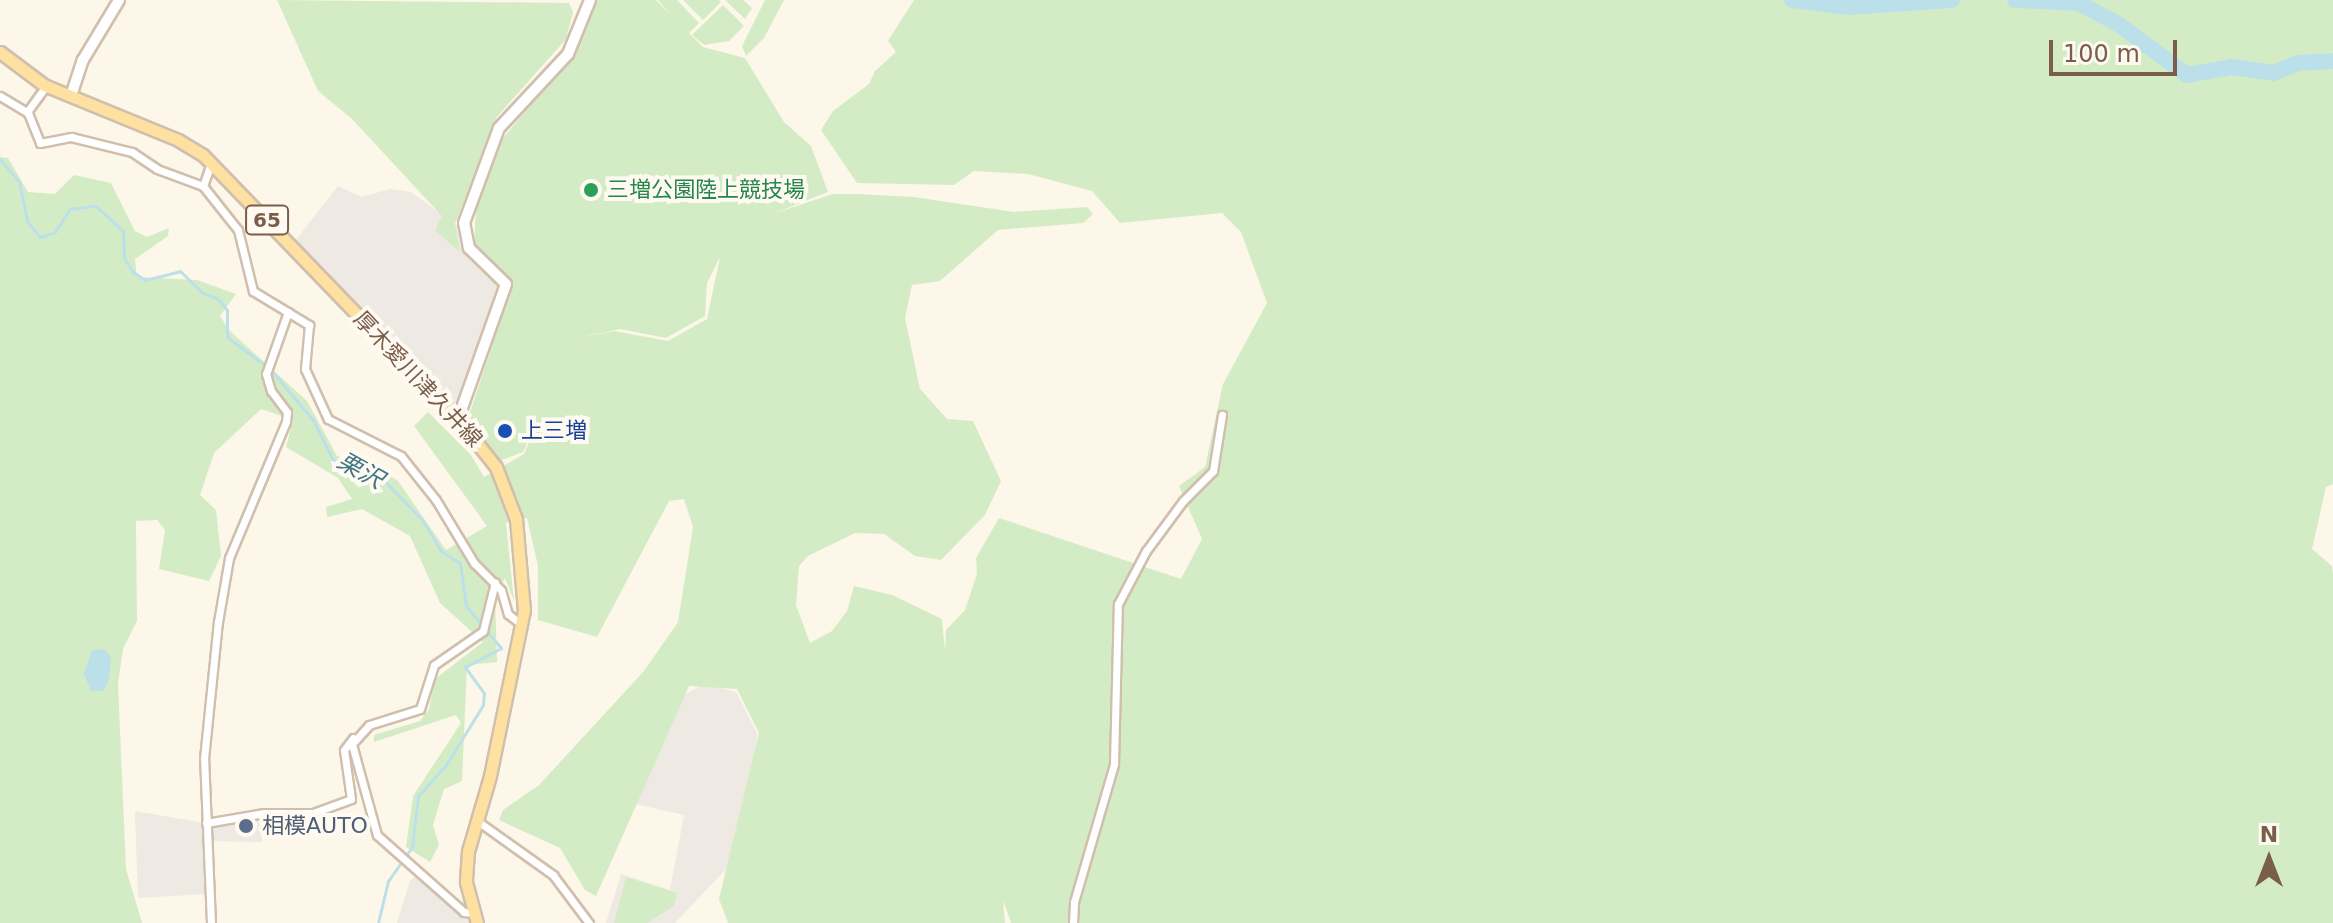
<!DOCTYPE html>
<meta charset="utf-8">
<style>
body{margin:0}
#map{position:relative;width:2333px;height:923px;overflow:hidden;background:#fdf7e9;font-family:"DejaVu Sans","Noto Sans JP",sans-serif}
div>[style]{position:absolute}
.industrial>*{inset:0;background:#eee9e2}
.green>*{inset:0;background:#d4ecc6}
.water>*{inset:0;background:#bce0e9}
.stream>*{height:3px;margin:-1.5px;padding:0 1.5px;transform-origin:1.5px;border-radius:1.5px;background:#bce0e9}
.river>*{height:16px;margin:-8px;padding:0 8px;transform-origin:8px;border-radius:8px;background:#bce0e9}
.roads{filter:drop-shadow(2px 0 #d1bfad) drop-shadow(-2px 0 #d1bfad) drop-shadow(0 2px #d1bfad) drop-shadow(0 -2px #d1bfad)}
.street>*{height:7px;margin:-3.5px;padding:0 3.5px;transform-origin:3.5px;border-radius:3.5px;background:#fff}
.secondary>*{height:10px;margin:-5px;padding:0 5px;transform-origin:5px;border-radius:5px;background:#fff}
.primary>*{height:11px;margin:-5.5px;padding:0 5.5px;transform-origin:5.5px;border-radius:5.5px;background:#fee0a0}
.dots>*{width:22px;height:22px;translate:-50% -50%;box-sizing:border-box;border:4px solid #fffaf1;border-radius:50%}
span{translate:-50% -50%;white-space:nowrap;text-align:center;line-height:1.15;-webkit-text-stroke:8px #fffaf1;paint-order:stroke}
.shield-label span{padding:2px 6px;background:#fffaf1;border:2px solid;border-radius:6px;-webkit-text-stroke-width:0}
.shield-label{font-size:20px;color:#7a5e4b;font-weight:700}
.leisure-label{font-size:22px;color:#27864d}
.left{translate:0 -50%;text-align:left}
.street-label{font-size:22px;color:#7a5e4b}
.transit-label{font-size:22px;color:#164399}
.service-label{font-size:22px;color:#4e5e75}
.water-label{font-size:24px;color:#407787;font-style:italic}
.north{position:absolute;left:2229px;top:819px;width:80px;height:80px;-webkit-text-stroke:6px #fffaf1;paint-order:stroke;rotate:0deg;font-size:22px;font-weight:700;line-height:32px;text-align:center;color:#7a5e4b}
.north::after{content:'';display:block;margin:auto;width:28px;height:36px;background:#7a5e4b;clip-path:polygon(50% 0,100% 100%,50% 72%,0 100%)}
.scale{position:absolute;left:2049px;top:40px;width:128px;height:36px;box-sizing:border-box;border:4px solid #7a5e4b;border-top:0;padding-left:10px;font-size:24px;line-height:28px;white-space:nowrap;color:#7a5e4b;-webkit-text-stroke:6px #fffaf1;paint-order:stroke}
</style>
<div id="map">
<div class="industrial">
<div style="clip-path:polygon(338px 186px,362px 197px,390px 189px,411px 192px,459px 227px,466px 252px,500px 279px,502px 288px,459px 411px,295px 241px)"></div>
<div style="clip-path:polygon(704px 684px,736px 692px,757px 733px,750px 821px,726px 869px,675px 923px,606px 923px,621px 874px,670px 890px,684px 815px,635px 804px,680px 697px)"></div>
<div style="clip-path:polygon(135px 811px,204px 823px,206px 894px,138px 898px)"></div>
<div style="clip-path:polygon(264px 815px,262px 842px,209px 841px,212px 824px)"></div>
<div style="clip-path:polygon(418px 874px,449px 898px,471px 923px,397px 923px,410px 881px)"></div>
</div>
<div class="green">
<div style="clip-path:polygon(277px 0,569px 3px,573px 12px,566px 39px,496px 118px,455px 224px,460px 252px,435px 230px,442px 216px,351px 118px,318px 91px)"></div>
<div style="clip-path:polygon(evenodd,595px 0,656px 0,672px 16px,658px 0,677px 0,699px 23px,689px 33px,703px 47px,745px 58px,784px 122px,811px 146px,828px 192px,775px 213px,833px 194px,857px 194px,914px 197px,1014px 212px,1087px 207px,1093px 214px,1083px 223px,998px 230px,940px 281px,912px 285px,905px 318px,920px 389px,947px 419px,973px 421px,1001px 481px,985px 515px,941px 560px,915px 556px,884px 534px,855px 533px,808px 556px,799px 566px,796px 605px,810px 643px,832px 631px,847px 611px,854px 586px,892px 595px,942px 619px,945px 651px,946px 630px,965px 610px,977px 574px,976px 558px,999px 518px,1181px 579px,1202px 539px,1179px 486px,1205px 467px,1223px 384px,1267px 303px,1241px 232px,1222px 213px,1120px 223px,1092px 191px,1028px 174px,974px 171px,954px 185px,857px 183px,821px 130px,833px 111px,869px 84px,875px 71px,896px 52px,888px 41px,914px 0,2333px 0,2333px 484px,2326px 487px,2312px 549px,2332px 566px,2333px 574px,2333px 923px,1011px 923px,1003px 900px,1005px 923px,728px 923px,719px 899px,759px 733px,737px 689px,689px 686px,596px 896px,585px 890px,560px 848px,499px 820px,503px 810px,539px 785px,644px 671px,678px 622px,693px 527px,684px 499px,669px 501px,597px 637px,538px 620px,538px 566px,527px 518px,506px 523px,514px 601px,505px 578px,495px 598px,497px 662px,467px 665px,462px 781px,444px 789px,433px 825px,439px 845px,430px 862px,406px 847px,413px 796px,461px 723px,456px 715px,374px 742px,374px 735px,420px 721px,429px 709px,435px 679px,483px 642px,440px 603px,410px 536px,362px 509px,327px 517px,326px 507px,352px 499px,338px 478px,286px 447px,293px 420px,261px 409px,214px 453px,200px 495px,216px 510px,221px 556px,209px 581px,159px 569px,165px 530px,157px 520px,136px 521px,137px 621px,123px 649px,118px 684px,126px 869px,142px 923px,0 923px,0 157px,8px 158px,28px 192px,55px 194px,74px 175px,111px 183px,135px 231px,147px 237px,169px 228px,168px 236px,135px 259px,137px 277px,197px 280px,236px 294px,220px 316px,230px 331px,307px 401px,337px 456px,377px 467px,398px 481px,446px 550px,487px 526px,414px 426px,428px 412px,471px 455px,484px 477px,524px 454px,535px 428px,523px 452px,499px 461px,467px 421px,513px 283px,474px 243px,476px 209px,496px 147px,574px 51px,595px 0,720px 257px,707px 319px,668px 341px,614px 331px,573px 339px,620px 329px,666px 338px,705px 316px,707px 283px,720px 257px)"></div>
<div style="clip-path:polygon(683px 0,719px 0,721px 2px,703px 20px)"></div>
<div style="clip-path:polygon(725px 0,743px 0,752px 8px,745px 19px)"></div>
<div style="clip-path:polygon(765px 0,784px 0,764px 38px,746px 56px,742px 46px)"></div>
<div style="clip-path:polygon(723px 5px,744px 26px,729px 41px,704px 45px,692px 35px)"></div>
<div style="clip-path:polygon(626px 877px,677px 893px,674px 906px,647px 923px,614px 923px)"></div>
</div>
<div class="water">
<div style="clip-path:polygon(104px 649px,111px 657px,109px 680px,103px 691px,91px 691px,84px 674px,92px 650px)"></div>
</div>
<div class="stream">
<div style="left:0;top:159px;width:30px;rotate:50deg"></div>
<div style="left:19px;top:182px;width:40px;rotate:78deg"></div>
<div style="left:27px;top:221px;width:21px;rotate:51deg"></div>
<div style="left:40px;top:237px;width:16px;rotate:-18deg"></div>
<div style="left:55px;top:232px;width:27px;rotate:-57deg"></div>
<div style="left:70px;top:209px;width:26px;rotate:-7deg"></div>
<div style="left:96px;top:206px;width:37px;rotate:43deg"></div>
<div style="left:123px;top:231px;width:27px;rotate:88deg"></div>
<div style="left:124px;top:258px;width:17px;rotate:57deg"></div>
<div style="left:133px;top:272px;width:14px;rotate:34deg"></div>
<div style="left:145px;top:280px;width:36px;rotate:-14deg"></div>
<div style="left:180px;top:271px;width:32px;rotate:44deg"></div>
<div style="left:203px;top:293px;width:15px;rotate:20deg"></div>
<div style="left:217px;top:298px;width:16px;rotate:50deg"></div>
<div style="left:227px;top:310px;width:27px;rotate:90deg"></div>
<div style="left:227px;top:337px;width:54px;rotate:36.7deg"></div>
<div style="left:270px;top:369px;width:67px;rotate:49.9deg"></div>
<div style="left:313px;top:420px;width:45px;rotate:63.4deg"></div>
<div style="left:333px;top:460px;width:47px;rotate:17.3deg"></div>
<div style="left:378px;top:474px;width:65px;rotate:46.2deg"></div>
<div style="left:423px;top:521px;width:35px;rotate:59deg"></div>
<div style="left:441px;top:551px;width:22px;rotate:32deg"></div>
<div style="left:460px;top:563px;width:43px;rotate:82.1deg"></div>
<div style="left:466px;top:606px;width:55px;rotate:50.2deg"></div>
<div style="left:501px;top:648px;width:41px;rotate:152.2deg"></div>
<div style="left:465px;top:667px;width:32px;rotate:54deg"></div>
<div style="left:484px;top:693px;width:12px;rotate:95deg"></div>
<div style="left:483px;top:705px;width:70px;rotate:121.7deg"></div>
<div style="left:446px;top:765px;width:42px;rotate:132.1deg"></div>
<div style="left:418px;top:796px;width:51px;rotate:96.7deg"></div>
<div style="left:412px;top:847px;width:42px;rotate:125.2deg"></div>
<div style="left:388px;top:881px;width:43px;rotate:103.4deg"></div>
</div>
<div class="river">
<div style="left:1792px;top:0;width:57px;rotate:7deg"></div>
<div style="left:1849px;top:7px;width:103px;rotate:-3.9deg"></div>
<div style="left:2015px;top:0;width:64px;rotate:2.7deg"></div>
<div style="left:2079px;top:3px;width:44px;rotate:28.3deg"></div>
<div style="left:2118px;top:24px;width:86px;rotate:36.5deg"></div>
<div style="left:2187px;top:75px;width:46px;rotate:-10.1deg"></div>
<div style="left:2232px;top:67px;width:42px;rotate:8.1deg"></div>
<div style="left:2274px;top:73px;width:25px;rotate:-23deg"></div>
<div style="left:2297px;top:63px;width:36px;rotate:-3deg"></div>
</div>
<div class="roads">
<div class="street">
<div style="left:0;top:96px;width:33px;rotate:31deg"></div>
<div style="left:28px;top:113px;width:32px;rotate:68deg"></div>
<div style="left:40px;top:143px;width:32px;rotate:-11deg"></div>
<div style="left:71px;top:137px;width:63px;rotate:13.8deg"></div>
<div style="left:132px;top:152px;width:30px;rotate:34deg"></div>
<div style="left:157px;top:169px;width:49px;rotate:20.3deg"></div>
<div style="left:27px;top:112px;width:32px;rotate:-54deg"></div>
<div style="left:211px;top:163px;width:24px;rotate:109deg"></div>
<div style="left:203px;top:186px;width:56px;rotate:51.5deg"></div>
<div style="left:238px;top:230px;width:63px;rotate:76.2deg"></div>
<div style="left:253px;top:291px;width:66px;rotate:31.3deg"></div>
<div style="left:309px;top:325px;width:44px;rotate:95.2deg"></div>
<div style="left:305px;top:369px;width:55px;rotate:65.3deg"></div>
<div style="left:328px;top:419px;width:82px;rotate:26.9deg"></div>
<div style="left:401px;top:456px;width:56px;rotate:51.5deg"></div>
<div style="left:436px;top:500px;width:74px;rotate:58.9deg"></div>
<div style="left:474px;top:563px;width:38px;rotate:45deg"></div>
<div style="left:501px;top:590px;width:25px;rotate:74deg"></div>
<div style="left:508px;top:614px;width:16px;rotate:38deg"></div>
<div style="left:476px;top:820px;width:95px;rotate:35.5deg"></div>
<div style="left:553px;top:875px;width:60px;rotate:53.1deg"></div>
<div style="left:206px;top:823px;width:59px;rotate:-9.8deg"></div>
<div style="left:264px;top:813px;width:49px"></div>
<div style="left:313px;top:813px;width:40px;rotate:-20.2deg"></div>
<div style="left:351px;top:799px;width:49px;rotate:-98.1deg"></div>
<div style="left:344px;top:750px;width:15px;rotate:-53deg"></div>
<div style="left:473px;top:913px;width:9px;rotate:-174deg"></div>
<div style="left:464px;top:912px;width:116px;rotate:-138.5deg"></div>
<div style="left:377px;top:835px;width:94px;rotate:-105.4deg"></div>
<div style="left:352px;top:744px;width:25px;rotate:-48deg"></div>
<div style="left:369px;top:725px;width:53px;rotate:-17.4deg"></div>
<div style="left:420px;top:709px;width:46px;rotate:-72.3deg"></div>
<div style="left:434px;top:665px;width:60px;rotate:-34.8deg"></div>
<div style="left:483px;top:631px;width:50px;rotate:-76.2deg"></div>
<div style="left:211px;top:923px;width:164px;rotate:-92.4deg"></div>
<div style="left:204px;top:759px;width:138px;rotate:-84.2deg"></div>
<div style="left:218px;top:622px;width:65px;rotate:-80.2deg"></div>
<div style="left:229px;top:558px;width:147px;rotate:-67.3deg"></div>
<div style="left:286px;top:422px;width:10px;rotate:-84deg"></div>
<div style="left:287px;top:412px;width:26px;rotate:-127deg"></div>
<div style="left:271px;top:391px;width:18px;rotate:-106deg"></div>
<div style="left:266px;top:374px;width:66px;rotate:-70.5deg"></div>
<div style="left:1073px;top:923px;width:21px;rotate:-87deg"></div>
<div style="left:1074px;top:902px;width:144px;rotate:-73.8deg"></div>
<div style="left:1114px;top:764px;width:160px;rotate:-88.6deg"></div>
<div style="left:1118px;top:604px;width:60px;rotate:-62.2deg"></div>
<div style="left:1146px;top:551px;width:62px;rotate:-53.5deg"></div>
<div style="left:1183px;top:501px;width:42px;rotate:-45deg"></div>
<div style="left:1213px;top:471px;width:57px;rotate:-80.9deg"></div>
</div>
<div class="secondary">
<div style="left:71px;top:96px;width:38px;rotate:-72deg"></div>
<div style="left:83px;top:60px;width:70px;rotate:-59deg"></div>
<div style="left:458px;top:419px;width:143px;rotate:-70.4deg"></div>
<div style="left:506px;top:284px;width:52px;rotate:-135.8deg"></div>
<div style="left:469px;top:248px;width:25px;rotate:-101deg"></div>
<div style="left:464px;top:223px;width:101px;rotate:-69.8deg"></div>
<div style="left:499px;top:128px;width:101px;rotate:-47deg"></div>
<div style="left:568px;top:54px;width:58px;rotate:-67.8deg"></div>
</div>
<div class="primary">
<div style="left:0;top:52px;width:55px;rotate:36.9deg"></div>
<div style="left:44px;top:85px;width:145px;rotate:22.3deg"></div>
<div style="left:178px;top:140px;width:29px;rotate:31deg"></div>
<div style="left:203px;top:155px;width:367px;rotate:46deg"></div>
<div style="left:458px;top:419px;width:61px;rotate:51.6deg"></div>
<div style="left:496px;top:467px;width:56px;rotate:69deg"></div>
<div style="left:516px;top:519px;width:91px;rotate:85deg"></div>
<div style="left:524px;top:610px;width:169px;rotate:101.6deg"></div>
<div style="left:490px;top:776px;width:78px;rotate:106.3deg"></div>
<div style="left:468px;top:851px;width:31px;rotate:94deg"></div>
<div style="left:466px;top:882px;width:42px;rotate:75deg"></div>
</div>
</div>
<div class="dots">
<div style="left:591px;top:190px;background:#2e9e5b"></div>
<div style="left:505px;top:431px;background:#1a4fb4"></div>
<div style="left:246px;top:826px;background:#5c6f8a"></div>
</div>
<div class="shield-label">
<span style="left:267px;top:220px">65</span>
</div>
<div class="leisure-label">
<span class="left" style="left:607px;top:190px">三増公園陸上競技場</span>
</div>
<div class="street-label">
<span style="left:418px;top:379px;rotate:47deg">厚木愛川津久井線</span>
</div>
<div class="transit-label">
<span class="left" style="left:521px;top:431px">上三増</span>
</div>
<div class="service-label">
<span class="left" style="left:262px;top:826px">相模AUTO</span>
</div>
<div class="water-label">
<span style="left:360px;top:471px;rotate:29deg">栗沢</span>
</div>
<div class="north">N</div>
<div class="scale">100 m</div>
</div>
